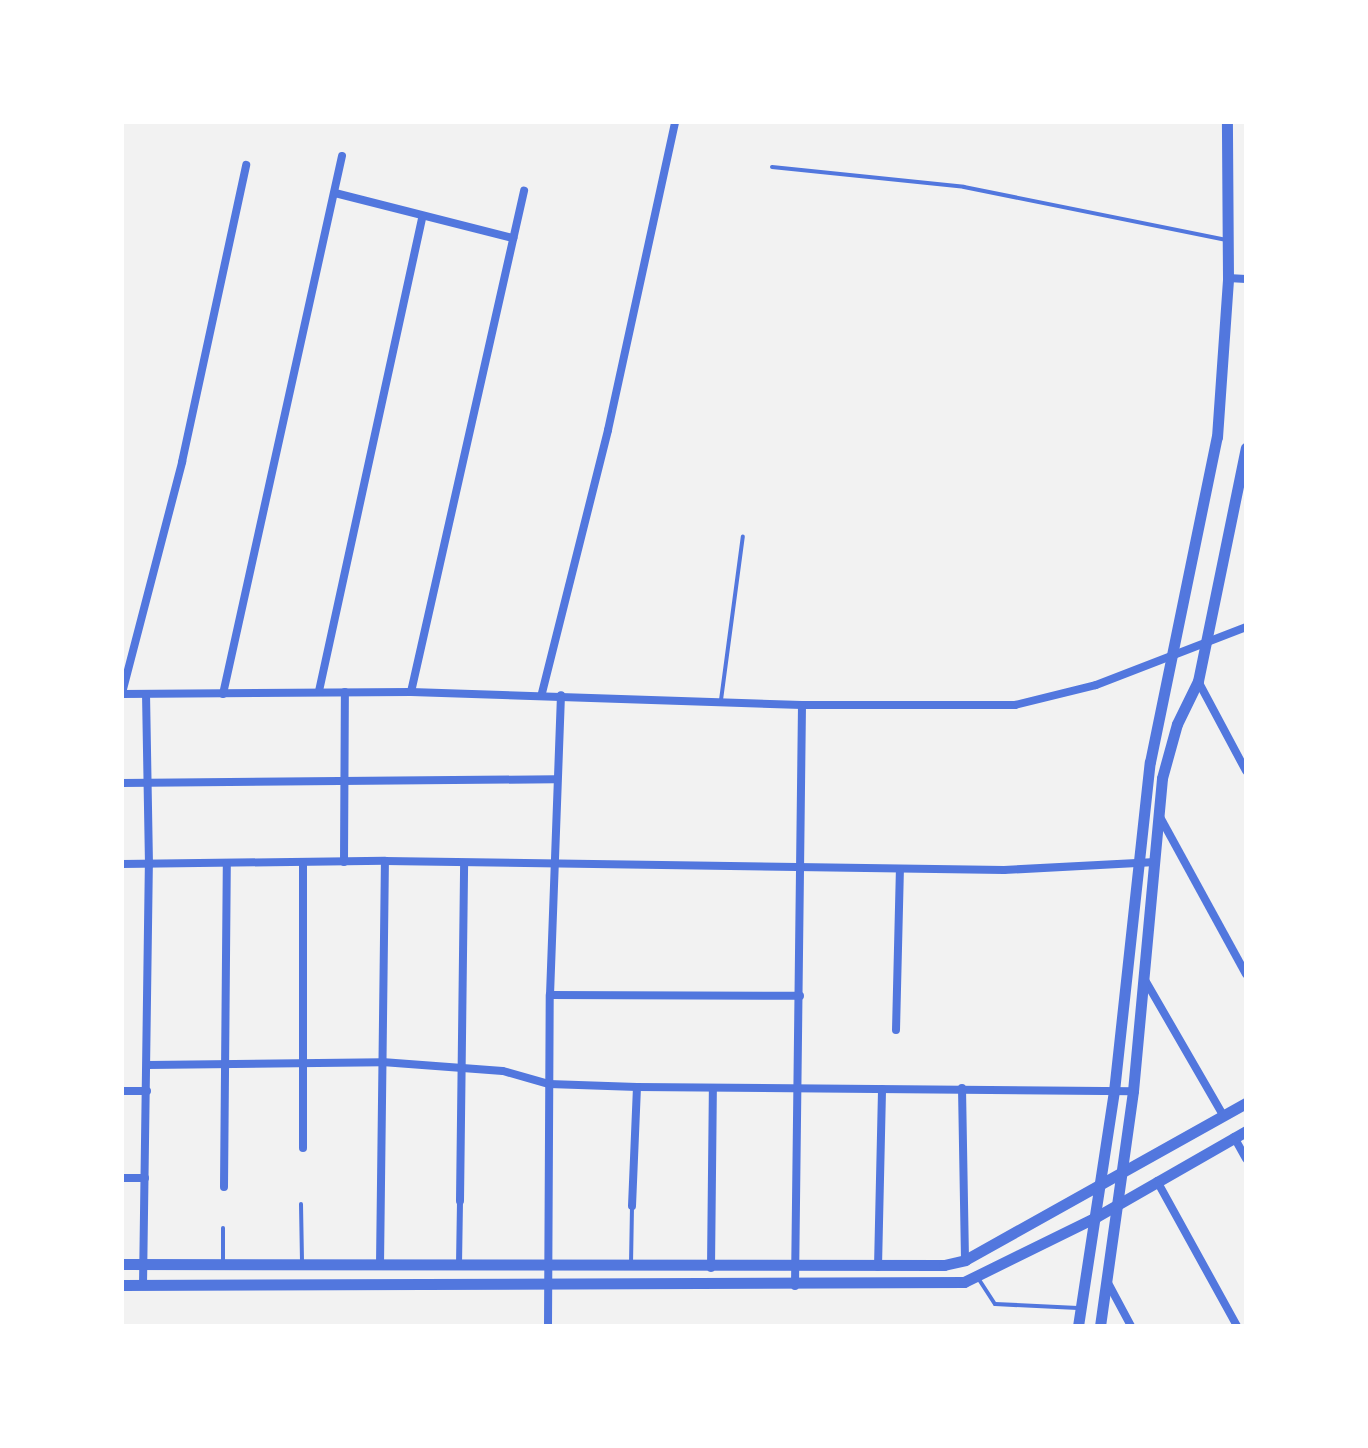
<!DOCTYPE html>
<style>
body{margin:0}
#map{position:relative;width:1368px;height:1448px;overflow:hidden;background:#f2f2f2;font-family:"PT Sans",sans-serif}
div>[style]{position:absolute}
.service>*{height:4px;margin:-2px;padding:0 2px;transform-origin:2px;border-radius:2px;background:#5277de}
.pedestrian>*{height:6px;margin:-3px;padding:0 3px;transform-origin:3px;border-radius:3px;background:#5277de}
.minor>*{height:8px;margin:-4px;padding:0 4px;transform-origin:4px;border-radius:4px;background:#5277de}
.tertiary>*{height:11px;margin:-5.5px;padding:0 5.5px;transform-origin:5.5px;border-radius:5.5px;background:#5277de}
span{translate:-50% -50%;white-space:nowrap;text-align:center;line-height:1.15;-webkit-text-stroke:6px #fff;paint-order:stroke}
.frame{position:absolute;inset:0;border:124px solid #fff;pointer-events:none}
</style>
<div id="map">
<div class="service">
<div style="left:772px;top:167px;width:193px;rotate:5.9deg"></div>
<div style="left:964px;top:187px;width:269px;rotate:11.4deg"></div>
<div style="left:721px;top:700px;width:165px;rotate:-82.4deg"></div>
<div style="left:301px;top:1204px;width:58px;rotate:89deg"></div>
<div style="left:223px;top:1228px;width:33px;rotate:90deg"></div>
<div style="left:631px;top:1264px;width:58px;rotate:-89deg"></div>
<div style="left:978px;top:1278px;width:31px;rotate:57deg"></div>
<div style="left:995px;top:1304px;width:83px;rotate:2.8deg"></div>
</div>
<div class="pedestrian">
<div style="left:459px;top:1265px;width:64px;rotate:-89.1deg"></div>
</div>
<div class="minor">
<div style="left:335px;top:193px;width:184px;rotate:14.2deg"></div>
<div style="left:1228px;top:278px;width:18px;rotate:3deg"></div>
<div style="left:1198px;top:681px;width:102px;rotate:61.9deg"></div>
<div style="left:319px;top:691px;width:485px;rotate:-77.7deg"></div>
<div style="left:411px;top:692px;width:514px;rotate:-77.29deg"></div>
<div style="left:122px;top:693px;width:239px;rotate:-75.4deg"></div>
<div style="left:182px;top:462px;width:304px;rotate:-77.8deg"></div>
<div style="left:542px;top:693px;width:271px;rotate:-75.9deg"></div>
<div style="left:608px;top:430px;width:315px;rotate:-77.7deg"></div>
<div style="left:122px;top:694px;width:289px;rotate:-0.4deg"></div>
<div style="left:411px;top:692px;width:391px;rotate:1.9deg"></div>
<div style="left:802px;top:705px;width:213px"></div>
<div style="left:1015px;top:705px;width:83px;rotate:-13.9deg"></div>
<div style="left:1096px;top:685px;width:161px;rotate:-21.1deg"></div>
<div style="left:223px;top:694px;width:551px;rotate:-77.53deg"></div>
<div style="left:122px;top:783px;width:433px;rotate:-0.5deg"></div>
<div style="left:1160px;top:817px;width:179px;rotate:61.3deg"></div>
<div style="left:344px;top:862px;width:170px;rotate:-89.7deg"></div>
<div style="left:122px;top:864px;width:263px;rotate:-0.7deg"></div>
<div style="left:385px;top:861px;width:619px;rotate:0.83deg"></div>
<div style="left:1004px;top:870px;width:152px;rotate:-3deg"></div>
<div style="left:1145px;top:980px;width:156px;rotate:60deg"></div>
<div style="left:550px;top:995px;width:250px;rotate:0.2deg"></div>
<div style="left:896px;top:1030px;width:160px;rotate:-88.6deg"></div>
<div style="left:148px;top:1065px;width:234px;rotate:-0.7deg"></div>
<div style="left:382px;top:1062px;width:121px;rotate:4.3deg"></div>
<div style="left:503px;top:1071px;width:48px;rotate:15.8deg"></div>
<div style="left:549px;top:1084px;width:88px;rotate:2deg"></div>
<div style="left:637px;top:1087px;width:496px;rotate:0.5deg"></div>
<div style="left:962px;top:1088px;width:172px;rotate:89deg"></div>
<div style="left:122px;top:1091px;width:25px"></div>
<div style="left:1234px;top:1137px;width:25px;rotate:61deg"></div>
<div style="left:303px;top:1148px;width:286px;rotate:-90deg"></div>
<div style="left:122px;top:1178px;width:23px"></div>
<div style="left:1157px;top:1181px;width:166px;rotate:61.1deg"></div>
<div style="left:224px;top:1187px;width:324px;rotate:-89.5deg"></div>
<div style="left:460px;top:1201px;width:337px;rotate:-89.3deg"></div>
<div style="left:632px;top:1206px;width:119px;rotate:-87.6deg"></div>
<div style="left:380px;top:1265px;width:404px;rotate:-89.3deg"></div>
<div style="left:878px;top:1267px;width:178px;rotate:-88.7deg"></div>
<div style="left:711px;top:1268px;width:180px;rotate:-89.4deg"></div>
<div style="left:1108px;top:1283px;width:49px;rotate:61.9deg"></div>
<div style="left:143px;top:1285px;width:420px;rotate:-89.2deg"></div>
<div style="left:149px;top:865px;width:170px;rotate:-91deg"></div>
<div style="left:795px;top:1286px;width:581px;rotate:-89.31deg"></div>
<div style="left:548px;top:1326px;width:331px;rotate:-89.7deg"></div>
<div style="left:550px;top:995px;width:300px;rotate:-87.9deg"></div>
</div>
<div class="tertiary">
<div style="left:122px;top:1264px;width:822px;rotate:0.07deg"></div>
<div style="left:944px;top:1265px;width:22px;rotate:-13deg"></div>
<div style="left:965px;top:1260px;width:322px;rotate:-29.2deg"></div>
<div style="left:122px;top:1285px;width:842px;rotate:-0.2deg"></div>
<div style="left:964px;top:1282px;width:147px;rotate:-26.2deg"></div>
<div style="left:1096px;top:1217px;width:173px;rotate:-29.8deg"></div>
<div style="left:1078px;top:1326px;width:238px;rotate:-81.3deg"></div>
<div style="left:1114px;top:1091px;width:331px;rotate:-83.8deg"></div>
<div style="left:1150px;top:762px;width:332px;rotate:-78.4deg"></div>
<div style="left:1217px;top:437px;width:159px;rotate:-86deg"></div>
<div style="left:1228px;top:278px;width:156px;rotate:-90.4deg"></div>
<div style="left:1100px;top:1326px;width:237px;rotate:-82deg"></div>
<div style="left:1133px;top:1091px;width:314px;rotate:-84.7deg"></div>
<div style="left:1162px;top:778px;width:56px;rotate:-74.5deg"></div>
<div style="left:1177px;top:724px;width:48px;rotate:-64deg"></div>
<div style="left:1198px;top:681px;width:238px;rotate:-78.4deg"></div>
</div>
<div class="frame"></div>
</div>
